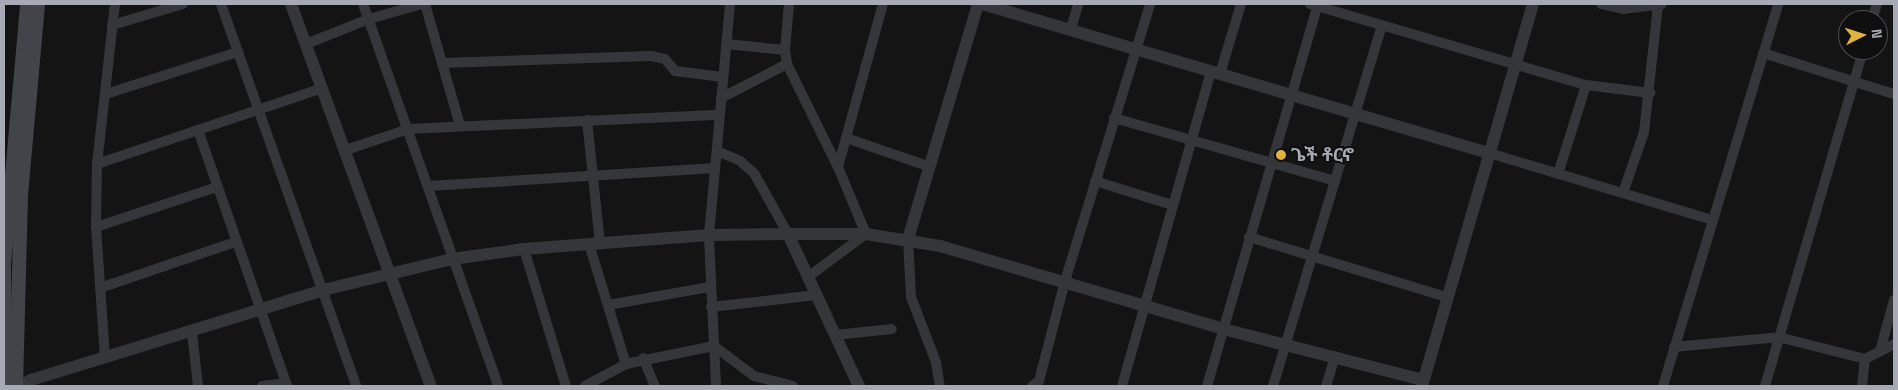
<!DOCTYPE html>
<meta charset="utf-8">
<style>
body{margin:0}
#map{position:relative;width:1898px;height:390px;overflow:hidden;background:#141415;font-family:"Space Grotesk","Noto Sans Ethiopic",sans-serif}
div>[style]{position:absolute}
.minor>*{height:10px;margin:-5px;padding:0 5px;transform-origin:5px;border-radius:5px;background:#35363a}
.tertiary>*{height:12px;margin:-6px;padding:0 6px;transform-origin:6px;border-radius:6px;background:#35363a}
.secondary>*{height:14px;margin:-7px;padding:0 7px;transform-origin:7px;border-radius:7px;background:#43444a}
.dots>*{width:14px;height:14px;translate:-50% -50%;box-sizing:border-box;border:2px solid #0f0f10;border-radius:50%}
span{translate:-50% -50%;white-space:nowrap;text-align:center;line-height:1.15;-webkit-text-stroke:4px #0f0f10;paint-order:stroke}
.poi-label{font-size:18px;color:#a6aab4;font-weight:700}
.left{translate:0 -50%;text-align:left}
.frame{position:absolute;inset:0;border:5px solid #a6aab4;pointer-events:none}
.north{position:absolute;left:1838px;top:10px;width:50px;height:50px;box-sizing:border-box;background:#0f0f10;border:1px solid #4b4d52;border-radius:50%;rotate:85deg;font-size:14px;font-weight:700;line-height:20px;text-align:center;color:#a6aab4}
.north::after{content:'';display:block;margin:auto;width:18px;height:22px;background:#e2b23e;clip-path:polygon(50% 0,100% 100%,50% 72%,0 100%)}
</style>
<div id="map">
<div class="minor">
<div style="left:221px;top:4px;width:405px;rotate:70.5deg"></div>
<div style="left:363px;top:4px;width:405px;rotate:70.5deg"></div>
<div style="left:425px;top:4px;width:126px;rotate:73.9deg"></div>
<div style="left:789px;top:4px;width:46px;rotate:95deg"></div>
<div style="left:785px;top:50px;width:14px;rotate:82deg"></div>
<div style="left:787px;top:64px;width:115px;rotate:63.7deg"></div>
<div style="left:1310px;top:4px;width:288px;rotate:16.4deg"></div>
<div style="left:1586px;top:85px;width:65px;rotate:7deg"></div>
<div style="left:1601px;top:4px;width:23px;rotate:13deg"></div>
<div style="left:1623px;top:9px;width:39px;rotate:-7deg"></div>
<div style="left:1872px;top:20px;width:17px;rotate:-73deg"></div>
<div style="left:112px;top:25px;width:74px;rotate:-16.5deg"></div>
<div style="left:1071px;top:29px;width:26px;rotate:-74deg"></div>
<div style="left:306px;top:44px;width:68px;rotate:-21.6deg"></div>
<div style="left:369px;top:19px;width:55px;rotate:-15.8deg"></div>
<div style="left:726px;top:44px;width:59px;rotate:5.8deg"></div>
<div style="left:1763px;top:53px;width:137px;rotate:17.4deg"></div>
<div style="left:442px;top:63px;width:209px;rotate:-1.9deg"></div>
<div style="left:651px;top:56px;width:14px;rotate:12deg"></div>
<div style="left:665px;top:59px;width:16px;rotate:50deg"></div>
<div style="left:675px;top:71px;width:48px;rotate:7.1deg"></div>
<div style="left:1220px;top:74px;width:73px;rotate:-73.3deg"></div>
<div style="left:106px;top:94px;width:139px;rotate:-17.7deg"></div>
<div style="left:721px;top:98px;width:74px;rotate:-27.3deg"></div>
<div style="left:1114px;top:118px;width:230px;rotate:15.9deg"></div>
<div style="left:587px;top:120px;width:124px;rotate:84deg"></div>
<div style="left:198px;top:130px;width:271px;rotate:70.8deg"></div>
<div style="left:846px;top:138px;width:87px;rotate:18.9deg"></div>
<div style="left:346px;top:150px;width:65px;rotate:-18.7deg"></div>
<div style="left:408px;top:129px;width:312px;rotate:-2.6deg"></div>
<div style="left:717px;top:151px;width:25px;rotate:23deg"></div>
<div style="left:740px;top:161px;width:18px;rotate:41deg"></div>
<div style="left:754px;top:173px;width:70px;rotate:60.9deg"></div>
<div style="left:1489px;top:153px;width:234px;rotate:16.7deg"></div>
<div style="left:97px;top:164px;width:238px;rotate:-18.6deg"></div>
<div style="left:1558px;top:174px;width:93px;rotate:-72.5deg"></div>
<div style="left:1095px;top:181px;width:81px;rotate:17.3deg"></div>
<div style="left:429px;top:186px;width:287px;rotate:-3.6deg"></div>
<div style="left:1623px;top:193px;width:65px;rotate:-71deg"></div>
<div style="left:1644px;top:132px;width:128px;rotate:-83.7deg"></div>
<div style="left:96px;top:227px;width:127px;rotate:-18.3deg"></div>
<div style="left:1249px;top:237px;width:207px;rotate:16.9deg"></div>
<div style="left:908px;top:239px;width:58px;rotate:87deg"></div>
<div style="left:911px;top:297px;width:70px;rotate:69deg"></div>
<div style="left:936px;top:362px;width:24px;rotate:81deg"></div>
<div style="left:589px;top:244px;width:126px;rotate:72.9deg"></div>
<div style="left:524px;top:249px;width:143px;rotate:73deg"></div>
<div style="left:808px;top:277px;width:72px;rotate:-36.6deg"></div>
<div style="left:866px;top:234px;width:73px;rotate:-112.7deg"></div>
<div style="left:838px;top:167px;width:169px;rotate:-74.6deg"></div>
<div style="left:100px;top:288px;width:143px;rotate:-18.8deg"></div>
<div style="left:608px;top:305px;width:104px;rotate:-10deg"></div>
<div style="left:711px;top:307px;width:106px;rotate:-6.5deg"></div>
<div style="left:192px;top:333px;width:53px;rotate:83.5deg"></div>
<div style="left:835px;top:335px;width:57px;rotate:-6deg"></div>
<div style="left:1674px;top:347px;width:105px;rotate:-5.4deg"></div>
<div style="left:1779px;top:337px;width:89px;rotate:14.3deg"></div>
<div style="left:1865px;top:359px;width:33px;rotate:-27deg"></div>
<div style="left:1880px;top:351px;width:53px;rotate:-74.6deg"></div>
<div style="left:105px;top:358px;width:131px;rotate:-93.9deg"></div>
<div style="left:96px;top:227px;width:63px;rotate:-89.1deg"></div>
<div style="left:97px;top:164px;width:161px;rotate:-83.6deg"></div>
<div style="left:643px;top:358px;width:30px;rotate:67deg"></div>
<div style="left:262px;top:386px;width:23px;rotate:-7deg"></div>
<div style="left:585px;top:386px;width:47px;rotate:-28.2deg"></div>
<div style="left:626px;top:364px;width:90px;rotate:-11.6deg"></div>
<div style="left:714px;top:346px;width:50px;rotate:36.9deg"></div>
<div style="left:754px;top:376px;width:40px;rotate:14.4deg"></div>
<div style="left:716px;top:386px;width:151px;rotate:-92.7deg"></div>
<div style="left:709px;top:235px;width:232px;rotate:-84.8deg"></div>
<div style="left:1032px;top:386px;width:9px;rotate:-36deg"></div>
<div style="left:1039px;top:381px;width:103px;rotate:-75.4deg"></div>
<div style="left:1065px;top:281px;width:290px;rotate:-72.9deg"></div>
<div style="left:1122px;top:386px;width:327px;rotate:-74.2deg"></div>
<div style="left:1207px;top:386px;width:398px;rotate:-73.8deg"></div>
<div style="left:1273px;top:386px;width:377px;rotate:-73.2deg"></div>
<div style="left:1326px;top:386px;width:31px;rotate:-73deg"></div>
<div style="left:1663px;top:386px;width:399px;rotate:-73.2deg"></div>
<div style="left:1765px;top:386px;width:350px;rotate:-73.7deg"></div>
<div style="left:1862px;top:386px;width:27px;rotate:-84deg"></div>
</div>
<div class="tertiary">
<div style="left:291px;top:4px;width:407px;rotate:69.9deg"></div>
<div style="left:982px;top:4px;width:528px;rotate:16.38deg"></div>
<div style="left:788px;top:234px;width:168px;rotate:65deg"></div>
<div style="left:908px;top:239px;width:245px;rotate:-73.4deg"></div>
<div style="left:20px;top:386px;width:13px;rotate:-29deg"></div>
<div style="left:31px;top:380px;width:306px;rotate:-17.1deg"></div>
<div style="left:323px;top:290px;width:133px;rotate:-13.5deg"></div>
<div style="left:452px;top:259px;width:73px;rotate:-7.9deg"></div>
<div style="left:524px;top:249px;width:186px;rotate:-4.3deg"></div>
<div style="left:709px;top:235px;width:79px;rotate:-0.7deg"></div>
<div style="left:788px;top:234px;width:78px"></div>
<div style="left:866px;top:234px;width:75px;rotate:9.2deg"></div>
<div style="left:940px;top:246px;width:295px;rotate:16.3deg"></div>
<div style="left:1223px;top:329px;width:206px;rotate:14.3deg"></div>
<div style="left:1422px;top:386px;width:398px;rotate:-73.8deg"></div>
</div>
<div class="secondary">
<div style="left:5px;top:386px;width:122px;rotate:-90.5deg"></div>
<div style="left:4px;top:264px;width:261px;rotate:-84.9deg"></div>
<div style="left:16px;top:386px;width:191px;rotate:-88.5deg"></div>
<div style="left:21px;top:195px;width:192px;rotate:-84.9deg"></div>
</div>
<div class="dots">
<div style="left:1281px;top:155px;background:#e2b23e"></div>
</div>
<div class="poi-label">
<span class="left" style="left:1291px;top:155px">ጌች ቶርኖ</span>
</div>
<div class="frame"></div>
<div class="north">N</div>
</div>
